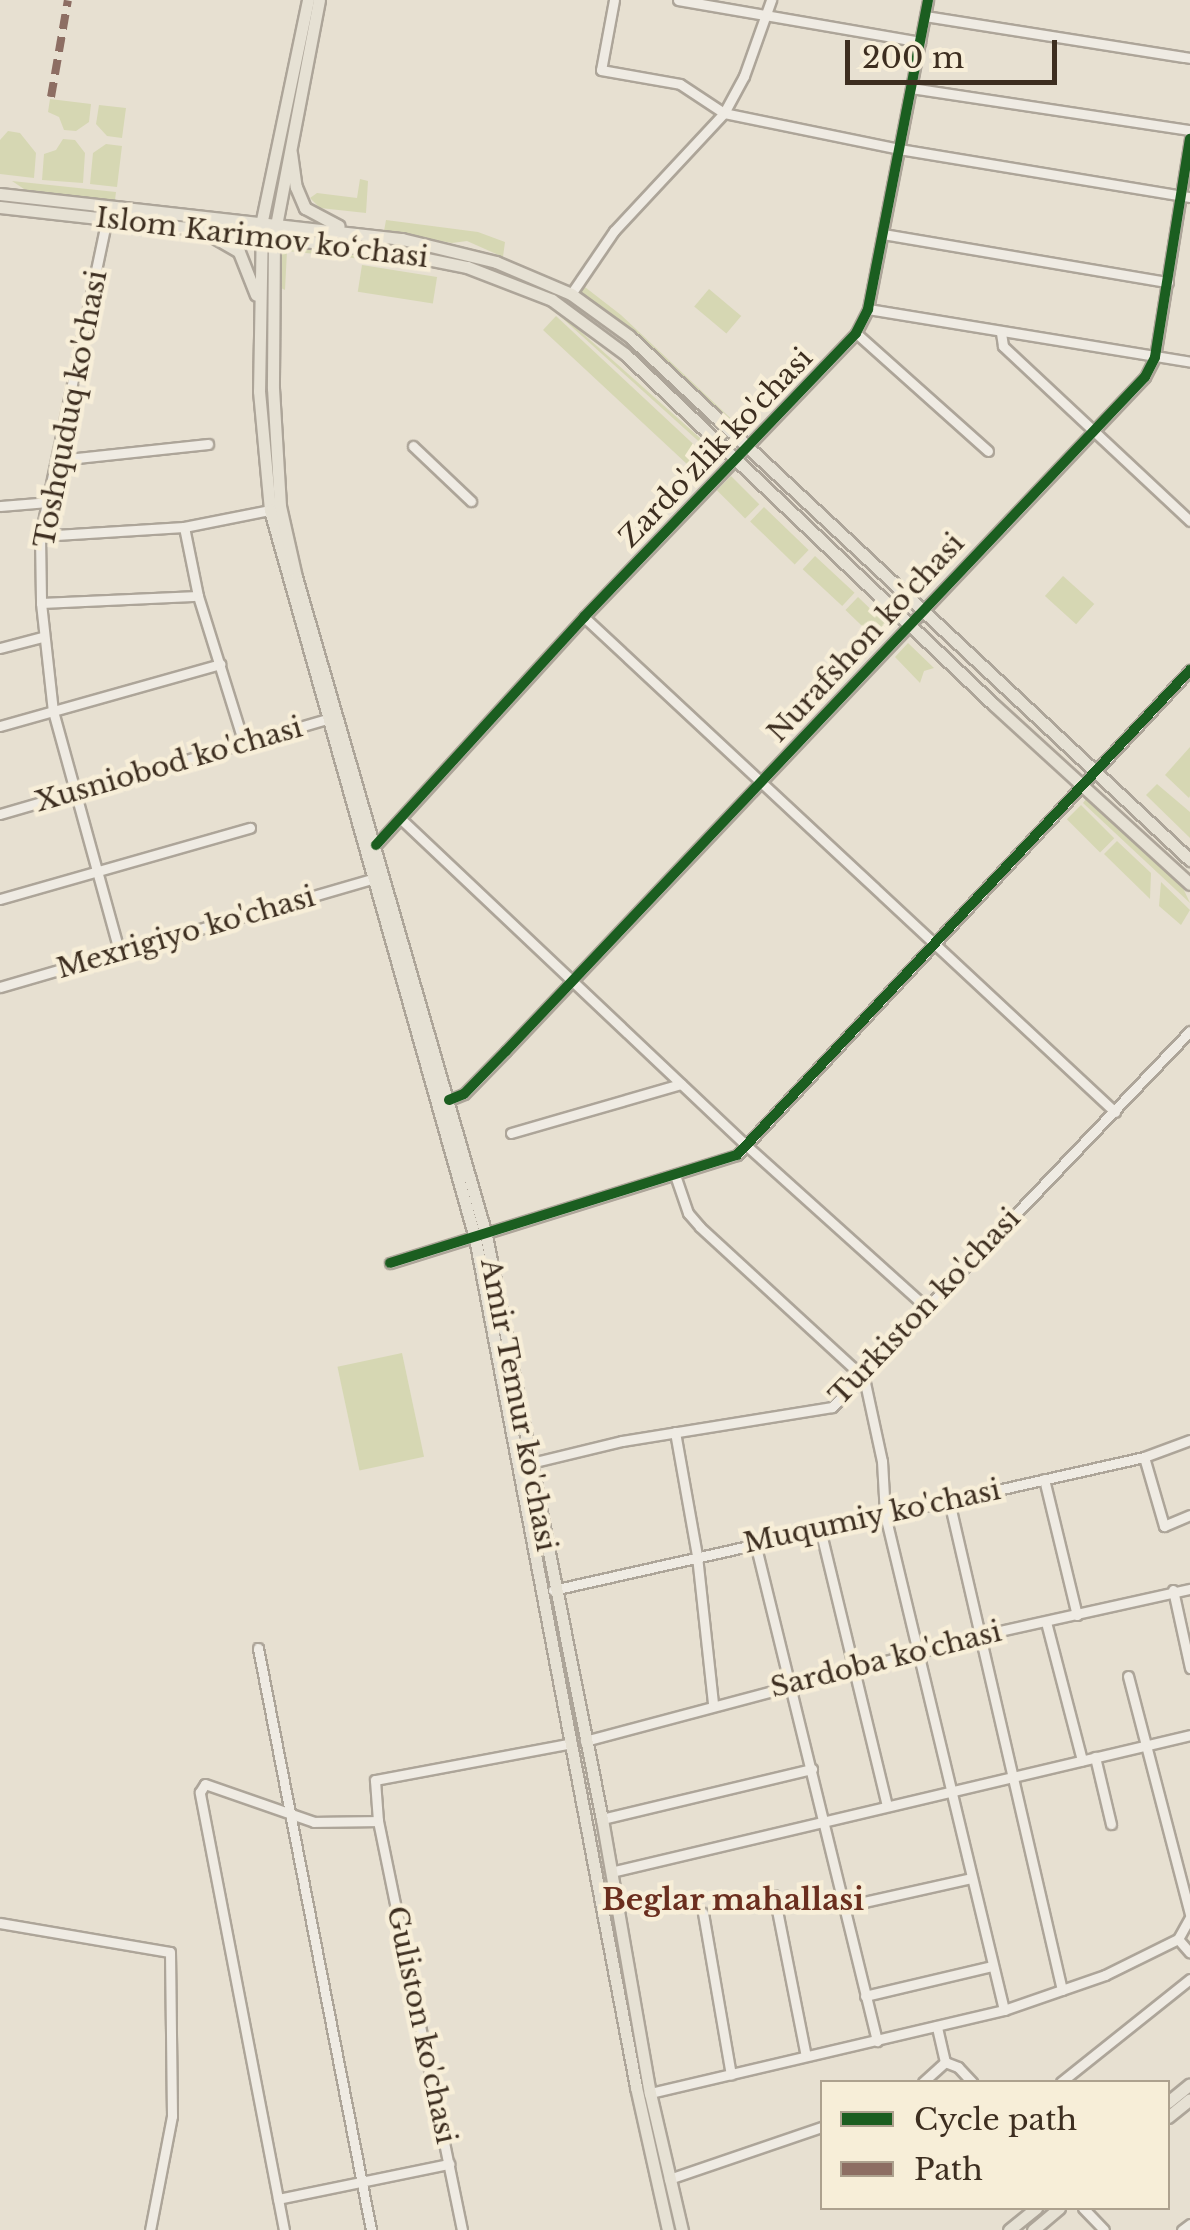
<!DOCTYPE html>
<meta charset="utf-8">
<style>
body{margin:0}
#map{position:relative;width:1190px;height:2230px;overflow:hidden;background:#e7e0d1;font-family:"Libre Baskerville",serif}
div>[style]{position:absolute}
.green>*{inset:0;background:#d6d7b3;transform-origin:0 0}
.roads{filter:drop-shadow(2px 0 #ada599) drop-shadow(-2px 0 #ada599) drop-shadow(0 2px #ada599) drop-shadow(0 -2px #ada599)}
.minor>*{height:9px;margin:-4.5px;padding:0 4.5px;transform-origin:4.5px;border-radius:4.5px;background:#efebe3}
.major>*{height:11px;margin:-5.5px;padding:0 5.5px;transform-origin:5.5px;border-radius:5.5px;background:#e6e1d4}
.quiet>*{height:8px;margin-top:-4px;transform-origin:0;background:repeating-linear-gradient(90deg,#8d6e63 0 15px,transparent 0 23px)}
.cycleway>*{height:10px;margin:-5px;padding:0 5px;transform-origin:5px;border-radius:5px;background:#1b5e20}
span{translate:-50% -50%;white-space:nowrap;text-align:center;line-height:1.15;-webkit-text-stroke:9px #f7eed8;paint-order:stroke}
.street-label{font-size:28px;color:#3d2e20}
.neighbourhood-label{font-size:30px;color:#6b2e1e;font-weight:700}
.legend{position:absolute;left:820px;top:2080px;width:350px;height:130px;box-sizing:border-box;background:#f7eed8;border:2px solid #ada18e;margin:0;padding:12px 18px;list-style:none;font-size:30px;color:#3d2e20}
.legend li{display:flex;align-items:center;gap:20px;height:50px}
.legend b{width:50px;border:2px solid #ada18e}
.scale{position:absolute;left:845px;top:40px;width:212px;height:45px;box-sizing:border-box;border:5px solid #3d2e20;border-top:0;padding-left:12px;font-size:30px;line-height:35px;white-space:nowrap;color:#3d2e20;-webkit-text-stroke:8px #f7eed8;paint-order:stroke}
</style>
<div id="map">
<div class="green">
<div style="clip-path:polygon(50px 99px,91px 104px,89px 122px,76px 131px,64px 130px,59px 117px,48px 112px)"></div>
<div style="clip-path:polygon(99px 105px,126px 108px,122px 138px,107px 136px,96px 124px)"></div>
<div style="clip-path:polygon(8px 131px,20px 133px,36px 153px,34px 178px,0 174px,0 140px)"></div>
<div style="clip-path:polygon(63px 139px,75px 140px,85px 153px,83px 183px,42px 180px,44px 154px,56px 150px)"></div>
<div style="clip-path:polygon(106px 144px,122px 146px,117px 187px,90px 184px,93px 153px)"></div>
<div style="clip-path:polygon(360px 179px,368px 181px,366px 213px,320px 208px,310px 198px,317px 193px,357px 198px)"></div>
<div style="clip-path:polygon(12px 181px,116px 192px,115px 200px,27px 191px)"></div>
<div style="clip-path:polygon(386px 220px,478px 232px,505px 242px,503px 257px,467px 241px,452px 243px,384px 231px)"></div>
<div style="clip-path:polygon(291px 245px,373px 255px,372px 260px,287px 251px,285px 290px,281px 288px,282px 251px)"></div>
<div style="left:362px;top:265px;width:76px;height:27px;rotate:9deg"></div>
<div style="clip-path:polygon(581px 284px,621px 315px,742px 429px,738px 432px,621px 321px,577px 292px)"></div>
<div style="left:709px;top:289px;width:42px;height:23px;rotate:40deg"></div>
<div style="clip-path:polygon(552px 306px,718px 454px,716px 457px,551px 308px)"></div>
<div style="left:556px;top:316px;width:214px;height:19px;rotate:43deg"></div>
<div style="left:731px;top:476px;width:40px;height:20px;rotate:45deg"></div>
<div style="left:764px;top:507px;width:62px;height:20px;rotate:44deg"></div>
<div style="left:815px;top:556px;width:54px;height:18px;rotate:43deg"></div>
<div style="left:1063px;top:576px;width:42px;height:27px;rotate:42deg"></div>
<div style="left:858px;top:597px;width:40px;height:18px;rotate:44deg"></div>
<div style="clip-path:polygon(908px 643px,934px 668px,924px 671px,920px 683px,895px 657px)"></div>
<div style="clip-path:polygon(1190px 747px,1190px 796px,1189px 798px,1165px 775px)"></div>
<div style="clip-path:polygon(1157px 784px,1190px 812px,1190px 838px,1146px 795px)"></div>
<div style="clip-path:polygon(1086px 799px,1183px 888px,1190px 903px,1083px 803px)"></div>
<div style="left:1081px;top:805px;width:47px;height:20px;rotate:45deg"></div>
<div style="clip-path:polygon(1117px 841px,1151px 873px,1150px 899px,1104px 854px)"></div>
<div style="clip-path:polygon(1161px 882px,1190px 910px,1181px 925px,1159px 906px)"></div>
<div style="left:402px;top:1353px;width:106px;height:66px;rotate:78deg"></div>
</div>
<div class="roads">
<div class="minor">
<div style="left:614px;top:0;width:71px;rotate:100.5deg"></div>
<div style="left:601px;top:70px;width:80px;rotate:10deg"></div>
<div style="left:680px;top:84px;width:53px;rotate:33.4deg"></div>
<div style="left:724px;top:113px;width:179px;rotate:11.6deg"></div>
<div style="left:899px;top:149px;width:295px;rotate:9.4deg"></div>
<div style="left:678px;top:0;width:246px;rotate:9.8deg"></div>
<div style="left:925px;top:16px;width:268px;rotate:9deg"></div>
<div style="left:911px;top:88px;width:282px;rotate:8.6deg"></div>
<div style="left:107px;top:218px;width:325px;rotate:101.9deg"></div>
<div style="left:40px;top:536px;width:67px;rotate:89.1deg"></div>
<div style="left:41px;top:603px;width:109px;rotate:83.7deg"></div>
<div style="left:53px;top:711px;width:249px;rotate:74.6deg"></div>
<div style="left:883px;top:234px;width:289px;rotate:9.6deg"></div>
<div style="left:571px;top:294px;width:76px;rotate:-55.7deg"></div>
<div style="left:614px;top:231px;width:161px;rotate:-47deg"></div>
<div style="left:724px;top:113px;width:42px;rotate:-61.6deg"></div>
<div style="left:744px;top:76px;width:81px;rotate:-70.4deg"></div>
<div style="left:868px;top:309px;width:326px;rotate:9.3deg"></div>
<div style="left:856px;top:333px;width:177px;rotate:41.8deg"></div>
<div style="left:1001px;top:333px;width:13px;rotate:81deg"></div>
<div style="left:1003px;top:346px;width:256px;rotate:43.1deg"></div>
<div style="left:413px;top:446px;width:80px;rotate:43.5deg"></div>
<div style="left:58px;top:460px;width:151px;rotate:-6.1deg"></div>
<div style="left:0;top:506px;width:49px;rotate:-4.7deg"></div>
<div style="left:184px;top:527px;width:70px;rotate:78.5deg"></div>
<div style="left:198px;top:596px;width:155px;rotate:72.7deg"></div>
<div style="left:40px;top:536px;width:144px;rotate:-3.6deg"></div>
<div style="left:184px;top:527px;width:88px;rotate:-11.2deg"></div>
<div style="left:41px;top:603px;width:157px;rotate:-2.6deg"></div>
<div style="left:584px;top:617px;width:726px;rotate:42.99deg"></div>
<div style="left:0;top:648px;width:43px;rotate:-14.7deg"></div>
<div style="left:0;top:726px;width:229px;rotate:-15.7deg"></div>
<div style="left:0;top:814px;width:345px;rotate:-16.2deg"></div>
<div style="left:401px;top:819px;width:476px;rotate:43.4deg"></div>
<div style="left:747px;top:1146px;width:244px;rotate:42deg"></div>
<div style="left:376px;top:845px;width:309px;rotate:-47.6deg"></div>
<div style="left:584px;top:617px;width:393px;rotate:-46.2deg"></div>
<div style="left:856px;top:333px;width:27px;rotate:-63deg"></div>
<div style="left:868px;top:309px;width:315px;rotate:-79deg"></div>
<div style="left:0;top:899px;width:260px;rotate:-15.9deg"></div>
<div style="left:0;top:987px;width:387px;rotate:-16.2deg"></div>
<div style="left:449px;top:1100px;width:16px;rotate:-22deg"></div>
<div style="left:464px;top:1094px;width:60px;rotate:-45.7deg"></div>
<div style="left:506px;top:1051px;width:929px;rotate:-46.53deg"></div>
<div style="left:1145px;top:377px;width:22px;rotate:-63deg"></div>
<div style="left:1155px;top:357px;width:221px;rotate:-80.9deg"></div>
<div style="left:511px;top:1133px;width:177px;rotate:-16.1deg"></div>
<div style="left:675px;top:1175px;width:40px;rotate:71.1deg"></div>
<div style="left:688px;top:1213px;width:18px;rotate:49deg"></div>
<div style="left:700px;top:1227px;width:223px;rotate:42.6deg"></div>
<div style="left:864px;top:1378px;width:85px;rotate:77.8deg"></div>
<div style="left:882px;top:1461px;width:54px;rotate:86.8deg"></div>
<div style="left:885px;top:1515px;width:509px;rotate:76.48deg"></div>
<div style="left:390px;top:1263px;width:363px;rotate:-17.3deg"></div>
<div style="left:737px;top:1155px;width:664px;rotate:-46.95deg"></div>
<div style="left:675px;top:1432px;width:126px;rotate:79.9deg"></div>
<div style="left:697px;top:1556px;width:149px;rotate:83.8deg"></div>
<div style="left:1144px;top:1457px;width:72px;rotate:73.8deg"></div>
<div style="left:1164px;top:1526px;width:28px;rotate:-23deg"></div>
<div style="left:531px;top:1463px;width:94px;rotate:-13.6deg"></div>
<div style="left:622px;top:1441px;width:213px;rotate:-9.2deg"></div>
<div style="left:832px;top:1407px;width:519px;rotate:-46.4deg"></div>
<div style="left:1044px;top:1479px;width:140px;rotate:76.4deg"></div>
<div style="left:949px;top:1501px;width:502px;rotate:76.99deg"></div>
<div style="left:820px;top:1529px;width:285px;rotate:76.4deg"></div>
<div style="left:755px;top:1543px;width:513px;rotate:76.23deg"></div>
<div style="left:553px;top:1590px;width:606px;rotate:-12.68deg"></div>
<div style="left:1144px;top:1457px;width:49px;rotate:-20.3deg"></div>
<div style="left:1173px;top:1590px;width:80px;rotate:77.7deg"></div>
<div style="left:1046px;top:1622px;width:143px;rotate:75.4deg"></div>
<div style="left:258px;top:1648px;width:593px;rotate:79.01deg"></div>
<div style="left:1128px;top:1676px;width:246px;rotate:75.4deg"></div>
<div style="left:585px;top:1741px;width:411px;rotate:-14.9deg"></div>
<div style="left:982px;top:1635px;width:213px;rotate:-12.5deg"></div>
<div style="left:1095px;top:1757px;width:69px;rotate:76.6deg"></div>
<div style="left:602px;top:1819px;width:216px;rotate:-13.4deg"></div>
<div style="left:611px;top:1872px;width:595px;rotate:-13.31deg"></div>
<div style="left:774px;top:1895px;width:164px;rotate:78.8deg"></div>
<div style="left:846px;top:1906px;width:128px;rotate:-12.6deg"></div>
<div style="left:703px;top:1913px;width:164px;rotate:80.2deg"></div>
<div style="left:0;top:1923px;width:172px;rotate:9.7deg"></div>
<div style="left:170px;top:1952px;width:164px;rotate:89.3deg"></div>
<div style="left:172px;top:2116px;width:116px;rotate:100.9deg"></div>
<div style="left:1178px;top:1939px;width:18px;rotate:49deg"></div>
<div style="left:865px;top:1996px;width:130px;rotate:-13.3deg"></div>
<div style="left:945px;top:2062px;width:14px;rotate:21deg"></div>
<div style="left:958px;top:2067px;width:21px;rotate:47deg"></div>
<div style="left:923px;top:2082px;width:30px;rotate:-42deg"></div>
<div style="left:945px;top:2062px;width:37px;rotate:-103deg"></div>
<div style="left:1061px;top:2082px;width:165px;rotate:-38.6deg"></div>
<div style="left:650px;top:2093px;width:364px;rotate:-13.2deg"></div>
<div style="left:1004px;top:2010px;width:107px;rotate:-19.1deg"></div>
<div style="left:1105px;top:1975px;width:81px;rotate:-26.3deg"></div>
<div style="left:1178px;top:1939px;width:25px;rotate:-61deg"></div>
<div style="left:669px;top:2179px;width:162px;rotate:-18.8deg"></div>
<div style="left:278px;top:2199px;width:175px;rotate:-11.6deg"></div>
<div style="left:1083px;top:2208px;width:30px;rotate:46deg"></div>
<div style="left:284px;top:2230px;width:446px;rotate:-100.9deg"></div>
<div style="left:200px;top:1792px;width:9px;rotate:-58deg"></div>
<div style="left:205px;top:1784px;width:115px;rotate:19.2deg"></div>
<div style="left:314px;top:1822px;width:64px;rotate:-0.9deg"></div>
<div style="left:462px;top:2230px;width:418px;rotate:-101.6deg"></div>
<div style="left:378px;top:1821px;width:41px;rotate:-94.2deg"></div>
<div style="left:375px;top:1780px;width:200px;rotate:-10.6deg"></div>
<div style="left:1182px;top:2230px;width:10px;rotate:-37deg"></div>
</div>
<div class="major">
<div style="left:308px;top:0;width:226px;rotate:101.8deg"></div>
<div style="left:262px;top:221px;width:170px;rotate:91deg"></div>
<div style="left:259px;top:391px;width:120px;rotate:84.7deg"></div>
<div style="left:270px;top:510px;width:756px;rotate:74.27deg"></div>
<div style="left:475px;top:1238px;width:864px;rotate:79.26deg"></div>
<div style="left:636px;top:2087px;width:147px;rotate:77.4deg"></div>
<div style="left:319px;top:0;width:240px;rotate:100.8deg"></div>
<div style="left:274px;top:236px;width:152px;rotate:90.4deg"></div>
<div style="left:273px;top:388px;width:118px;rotate:86.6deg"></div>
<div style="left:280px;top:506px;width:73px;rotate:77.3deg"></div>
<div style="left:296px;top:577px;width:685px;rotate:73.89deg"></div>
<div style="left:486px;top:1235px;width:595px;rotate:78.77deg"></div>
<div style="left:602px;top:1819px;width:278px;rotate:80.1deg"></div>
<div style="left:650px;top:2093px;width:141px;rotate:76.9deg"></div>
<div style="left:291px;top:153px;width:34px;rotate:82deg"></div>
<div style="left:296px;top:187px;width:23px;rotate:67deg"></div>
<div style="left:305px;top:208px;width:38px;rotate:28deg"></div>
<div style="left:0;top:194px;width:405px;rotate:6.4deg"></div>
<div style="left:402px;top:239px;width:97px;rotate:13.7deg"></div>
<div style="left:496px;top:262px;width:82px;rotate:23.1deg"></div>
<div style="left:571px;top:294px;width:72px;rotate:35.9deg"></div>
<div style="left:629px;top:336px;width:768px;rotate:43.05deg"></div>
<div style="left:0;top:207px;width:379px;rotate:6.4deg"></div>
<div style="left:377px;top:249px;width:92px;rotate:11.3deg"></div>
<div style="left:467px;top:267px;width:91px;rotate:21.2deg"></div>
<div style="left:552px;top:300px;width:91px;rotate:36.5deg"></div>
<div style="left:625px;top:354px;width:509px;rotate:43.57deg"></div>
<div style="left:994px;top:705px;width:265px;rotate:42.4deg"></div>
<div style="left:205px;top:232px;width:39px;rotate:30deg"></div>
<div style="left:239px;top:252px;width:46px;rotate:68.4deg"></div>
<div style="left:1168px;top:2102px;width:28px;rotate:-39deg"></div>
<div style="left:1168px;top:2117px;width:28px;rotate:-39deg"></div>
<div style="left:1009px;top:2230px;width:35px;rotate:-39deg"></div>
<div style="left:1033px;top:2230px;width:34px;rotate:-40deg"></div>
</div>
</div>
<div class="quiet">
<div style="left:51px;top:97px;width:98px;rotate:-80.1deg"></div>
</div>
<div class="cycleway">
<div style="left:376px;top:845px;width:309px;rotate:-47.6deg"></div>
<div style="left:584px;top:617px;width:393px;rotate:-46.2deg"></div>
<div style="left:856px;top:333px;width:27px;rotate:-63deg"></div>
<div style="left:868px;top:309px;width:315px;rotate:-79deg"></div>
<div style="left:449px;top:1100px;width:16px;rotate:-22deg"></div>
<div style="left:464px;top:1094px;width:60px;rotate:-45.7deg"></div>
<div style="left:506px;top:1051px;width:929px;rotate:-46.53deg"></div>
<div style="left:1145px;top:377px;width:22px;rotate:-63deg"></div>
<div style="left:1155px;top:357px;width:221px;rotate:-80.9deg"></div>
<div style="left:390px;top:1263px;width:363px;rotate:-17.3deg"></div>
<div style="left:737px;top:1155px;width:664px;rotate:-46.95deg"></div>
</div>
<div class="street-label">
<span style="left:262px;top:238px;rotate:7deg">Islom Karimov ko‘chasi</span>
<span style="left:71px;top:409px;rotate:-79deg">Toshquduq ko'chasi</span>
<span style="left:716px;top:448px;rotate:-46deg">Zardo'zlik ko'chasi</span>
<span style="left:866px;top:638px;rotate:-47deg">Nurafshon ko'chasi</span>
<span style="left:169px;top:765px;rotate:-16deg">Xusniobod ko'chasi</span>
<span style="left:186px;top:933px;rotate:-16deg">Mexrigiyo ko'chasi</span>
<span style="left:925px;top:1307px;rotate:-46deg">Turkiston ko'chasi</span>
<span style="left:518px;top:1405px;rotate:79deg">Amir Temur ko'chasi</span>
<span style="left:872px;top:1517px;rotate:-12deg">Muqumiy ko'chasi</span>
<span style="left:886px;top:1660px;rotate:-14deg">Sardoba ko'chasi</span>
<span style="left:421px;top:2025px;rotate:78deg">Guliston ko'chasi</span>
</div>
<div class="neighbourhood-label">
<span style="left:733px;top:1900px">Beglar mahallasi</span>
</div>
<ul class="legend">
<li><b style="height:12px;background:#1b5e20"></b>Cycle path</li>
<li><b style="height:12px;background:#8d6e63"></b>Path</li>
</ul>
<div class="scale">200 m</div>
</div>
